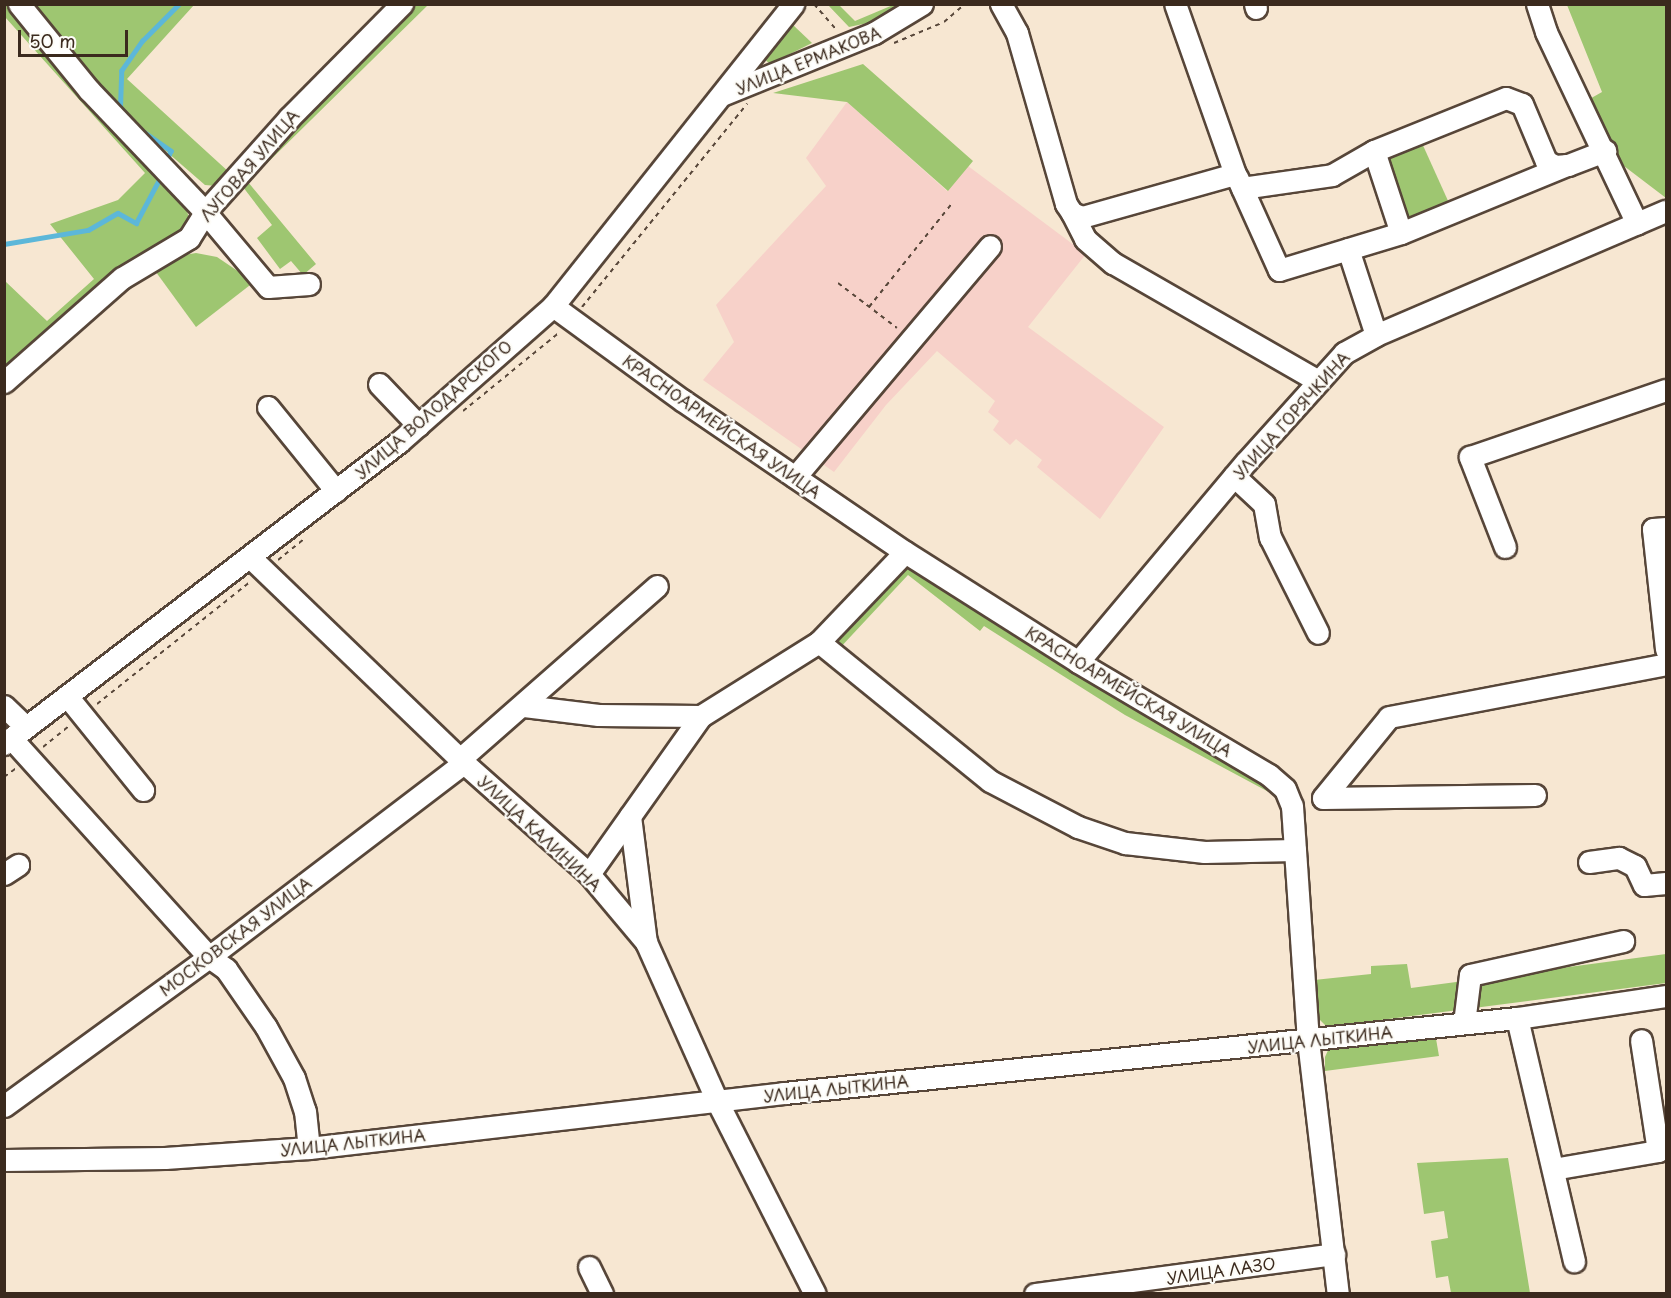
<!DOCTYPE html>
<meta charset="utf-8">
<style>
body{margin:0}
#map{position:relative;width:1671px;height:1298px;overflow:hidden;background:#f7e7d2;font-family:"Playpen Sans",sans-serif}
div>[style]{position:absolute}
.built>*{inset:0;background:#f7d1c9}
.green>*{inset:0;background:#9ec671}
.stream>*{height:4.5px;margin:-2.25px;padding:0 2.25px;transform-origin:2.25px;border-radius:2.25px;background:#5cb7d9}
.path>*{height:2px;margin-top:-1px;transform-origin:0;background:repeating-linear-gradient(90deg,#574639 0 4.5px,transparent 0 9px)}
.roads{filter:drop-shadow(2px 0 #574639) drop-shadow(-2px 0 #574639) drop-shadow(0 2px #574639) drop-shadow(0 -2px #574639)}
.minor>*{height:21px;margin:-10.5px;padding:0 10.5px;transform-origin:10.5px;border-radius:10.5px;background:#fff}
span{translate:-50% -50%;white-space:nowrap;text-align:center;line-height:1.15;-webkit-text-stroke:4.5px #fdfcf7;paint-order:stroke}
.street-label{font-size:16px;color:#3b2a1e}
.frame{position:absolute;inset:0;border:6px solid #3b2a1e;pointer-events:none}
.scale{position:absolute;left:18px;top:30px;width:110px;height:27px;box-sizing:border-box;border:3px solid #3b2a1e;border-top:0;padding-left:8px;font-size:18px;line-height:21px;white-space:nowrap;color:#3b2a1e;-webkit-text-stroke:4px #fdfcf7;paint-order:stroke}
</style>
<div id="map">
<div class="built">
<div style="clip-path:polygon(847px 102px,947px 191px,968px 166px,1086px 254px,1028px 327px,1164px 427px,1100px 519px,1037px 467px,1042px 460px,1016px 439px,1010px 445px,993px 430px,999px 421px,988px 412px,995px 401px,937px 351px,886px 405px,834px 472px,703px 380px,734px 342px,716px 305px,826px 186px,806px 158px)"></div>
</div>
<div class="green">
<div style="clip-path:polygon(9px 4px,98px 113px,186px 207px,191px 226px,5px 373px,5px 281px,47px 321px,94px 279px,50px 224px,118px 200px,145px 173px,5px 17px,5px 5px)"></div>
<div style="clip-path:polygon(30px 5px,194px 5px,127px 79px,230px 173px,217px 186px,205px 185px,107px 100px)"></div>
<div style="clip-path:polygon(410px 5px,428px 5px,248px 182px,316px 264px,303px 275px,291px 261px,280px 269px,257px 238px,272px 225px,243px 187px,242px 180px)"></div>
<div style="clip-path:polygon(828px 5px,839px 5px,855px 21px,893px 5px,905px 5px,877px 21px,849px 27px)"></div>
<div style="clip-path:polygon(1567px 5px,1666px 5px,1666px 198px,1620px 163px,1586px 101px,1602px 92px)"></div>
<div style="clip-path:polygon(792px 24px,812px 43px,770px 64px,762px 57px)"></div>
<div style="clip-path:polygon(863px 64px,973px 161px,948px 191px,847px 102px,773px 93px)"></div>
<div style="clip-path:polygon(1421px 141px,1449px 203px,1416px 219px,1402px 213px,1388px 161px,1394px 153px)"></div>
<div style="clip-path:polygon(196px 253px,217px 257px,254px 282px,196px 327px,153px 268px,172px 257px)"></div>
<div style="clip-path:polygon(907px 563px,1264px 778px,1280px 798px,1125px 715px,984px 626px,980px 631px,908px 575px,838px 650px,836px 638px)"></div>
<div style="clip-path:polygon(1666px 954px,1666px 983px,1327px 1027px,1319px 1019px,1314px 980px,1371px 974px,1371px 966px,1407px 964px,1411px 988px)"></div>
<div style="clip-path:polygon(1435px 1033px,1439px 1056px,1325px 1071px,1325px 1057px,1330px 1046px)"></div>
<div style="clip-path:polygon(1508px 1158px,1530px 1293px,1451px 1293px,1448px 1276px,1436px 1278px,1431px 1241px,1448px 1238px,1444px 1211px,1424px 1214px,1417px 1163px)"></div>
</div>
<div class="stream">
<div style="left:126px;top:115px;width:10px;rotate:-127deg"></div>
<div style="left:120px;top:107px;width:36px;rotate:-88deg"></div>
<div style="left:121px;top:71px;width:37px;rotate:-55deg"></div>
<div style="left:142px;top:41px;width:52px;rotate:-45deg"></div>
<div style="left:140px;top:129px;width:38px;rotate:35deg"></div>
<div style="left:171px;top:151px;width:13px;rotate:113deg"></div>
<div style="left:4px;top:244px;width:85px;rotate:-9.5deg"></div>
<div style="left:88px;top:230px;width:34px;rotate:-30deg"></div>
<div style="left:118px;top:213px;width:21px;rotate:29deg"></div>
<div style="left:136px;top:223px;width:53px;rotate:-62deg"></div>
</div>
<div class="path">
<div style="left:814px;top:4px;width:35px;rotate:49deg"></div>
<div style="left:894px;top:43px;width:54px;rotate:-22.8deg"></div>
<div style="left:944px;top:22px;width:28px;rotate:-41deg"></div>
<div style="left:838px;top:283px;width:74px;rotate:37.3deg"></div>
<div style="left:582px;top:307px;width:262px;rotate:-50.9deg"></div>
<div style="left:869px;top:307px;width:134px;rotate:-51.3deg"></div>
<div style="left:463px;top:411px;width:125px;rotate:-39.2deg"></div>
<div style="left:278px;top:560px;width:33px;rotate:-39deg"></div>
<div style="left:97px;top:704px;width:196px;rotate:-38.6deg"></div>
<div style="left:43px;top:747px;width:33px;rotate:-39deg"></div>
<div style="left:4px;top:777px;width:14px;rotate:-36deg"></div>
</div>
<div class="roads">
<div class="minor">
<div style="left:19px;top:4px;width:111px;rotate:50.9deg"></div>
<div style="left:89px;top:90px;width:168px;rotate:46.4deg"></div>
<div style="left:205px;top:212px;width:98px;rotate:50deg"></div>
<div style="left:268px;top:287px;width:41px;rotate:-4.2deg"></div>
<div style="left:1001px;top:4px;width:33px;rotate:61deg"></div>
<div style="left:1017px;top:33px;width:178px;rotate:74deg"></div>
<div style="left:1066px;top:204px;width:11px;rotate:56deg"></div>
<div style="left:1072px;top:213px;width:11px;rotate:22deg"></div>
<div style="left:1082px;top:217px;width:159px;rotate:-15.7deg"></div>
<div style="left:1235px;top:174px;width:180px;rotate:-109.4deg"></div>
<div style="left:1255px;top:4px;width:4px;rotate:76deg"></div>
<div style="left:1537px;top:4px;width:29px;rotate:72deg"></div>
<div style="left:1546px;top:32px;width:212px;rotate:64.6deg"></div>
<div style="left:724px;top:94px;width:162px;rotate:-22.1deg"></div>
<div style="left:874px;top:33px;width:56px;rotate:-31.1deg"></div>
<div style="left:1374px;top:151px;width:86px;rotate:71.8deg"></div>
<div style="left:1237px;top:177px;width:102px;rotate:65.7deg"></div>
<div style="left:1279px;top:270px;width:127px;rotate:-16.9deg"></div>
<div style="left:1401px;top:233px;width:179px;rotate:-22.3deg"></div>
<div style="left:1242px;top:188px;width:91px;rotate:-8.2deg"></div>
<div style="left:1332px;top:175px;width:48px;rotate:-29.7deg"></div>
<div style="left:1374px;top:151px;width:142px;rotate:-21.9deg"></div>
<div style="left:1506px;top:98px;width:17px;rotate:21deg"></div>
<div style="left:1522px;top:104px;width:62px;rotate:67.2deg"></div>
<div style="left:1546px;top:161px;width:10px;rotate:29deg"></div>
<div style="left:1555px;top:166px;width:13px;rotate:-4deg"></div>
<div style="left:1568px;top:165px;width:40px;rotate:-21deg"></div>
<div style="left:1072px;top:213px;width:29px;rotate:63deg"></div>
<div style="left:1085px;top:239px;width:37px;rotate:41deg"></div>
<div style="left:1113px;top:263px;width:237px;rotate:29.9deg"></div>
<div style="left:1348px;top:249px;width:90px;rotate:72deg"></div>
<div style="left:553px;top:306px;width:160px;rotate:36.1deg"></div>
<div style="left:682px;top:400px;width:270px;rotate:34.3deg"></div>
<div style="left:905px;top:552px;width:205px;rotate:32.4deg"></div>
<div style="left:1078px;top:662px;width:222px;rotate:30.6deg"></div>
<div style="left:1269px;top:775px;width:21px;rotate:41deg"></div>
<div style="left:1285px;top:789px;width:18px;rotate:68deg"></div>
<div style="left:1292px;top:806px;width:235px;rotate:86.1deg"></div>
<div style="left:1308px;top:1040px;width:256px;rotate:83.3deg"></div>
<div style="left:4px;top:382px;width:157px;rotate:-41.4deg"></div>
<div style="left:122px;top:278px;width:78px;rotate:-30.8deg"></div>
<div style="left:189px;top:238px;width:31px;rotate:-58deg"></div>
<div style="left:205px;top:212px;width:126px;rotate:-48.2deg"></div>
<div style="left:289px;top:118px;width:161px;rotate:-45.3deg"></div>
<div style="left:379px;top:384px;width:57px;rotate:46.4deg"></div>
<div style="left:268px;top:407px;width:108px;rotate:51deg"></div>
<div style="left:1234px;top:476px;width:41px;rotate:43deg"></div>
<div style="left:1264px;top:504px;width:34px;rotate:80deg"></div>
<div style="left:1270px;top:537px;width:107px;rotate:63.4deg"></div>
<div style="left:795px;top:477px;width:302px;rotate:-49.8deg"></div>
<div style="left:1666px;top:528px;width:13px;rotate:176deg"></div>
<div style="left:1653px;top:529px;width:121px;rotate:83.8deg"></div>
<div style="left:1505px;top:547px;width:97px;rotate:-111.3deg"></div>
<div style="left:1470px;top:457px;width:207px;rotate:-18.9deg"></div>
<div style="left:251px;top:558px;width:296px;rotate:43.9deg"></div>
<div style="left:464px;top:763px;width:167px;rotate:41.6deg"></div>
<div style="left:589px;top:874px;width:89px;rotate:50deg"></div>
<div style="left:646px;top:942px;width:174px;rotate:65.9deg"></div>
<div style="left:717px;top:1101px;width:216px;rotate:63.1deg"></div>
<div style="left:819px;top:642px;width:220px;rotate:39.1deg"></div>
<div style="left:990px;top:781px;width:99px;rotate:27.6deg"></div>
<div style="left:1078px;top:827px;width:50px;rotate:18.8deg"></div>
<div style="left:1125px;top:843px;width:80px;rotate:6.5deg"></div>
<div style="left:1204px;top:852px;width:91px;rotate:-1.3deg"></div>
<div style="left:1078px;top:662px;width:261px;rotate:-50deg"></div>
<div style="left:1246px;top:462px;width:147px;rotate:-48deg"></div>
<div style="left:1344px;top:353px;width:37px;rotate:-29deg"></div>
<div style="left:1376px;top:335px;width:315px;rotate:-23.2deg"></div>
<div style="left:67px;top:696px;width:121px;rotate:51deg"></div>
<div style="left:4px;top:706px;width:30px;rotate:44deg"></div>
<div style="left:524px;top:706px;width:75px;rotate:6.9deg"></div>
<div style="left:598px;top:715px;width:103px;rotate:0.6deg"></div>
<div style="left:701px;top:716px;width:139px;rotate:-32.1deg"></div>
<div style="left:819px;top:642px;width:124px;rotate:-46.3deg"></div>
<div style="left:11px;top:738px;width:295px;rotate:47.9deg"></div>
<div style="left:209px;top:957px;width:21px;rotate:35deg"></div>
<div style="left:226px;top:969px;width:70px;rotate:55.4deg"></div>
<div style="left:266px;top:1027px;width:58px;rotate:61.2deg"></div>
<div style="left:294px;top:1078px;width:35px;rotate:72deg"></div>
<div style="left:305px;top:1111px;width:37px;rotate:84deg"></div>
<div style="left:4px;top:744px;width:497px;rotate:-37.4deg"></div>
<div style="left:399px;top:442px;width:205px;rotate:-41.4deg"></div>
<div style="left:553px;top:306px;width:386px;rotate:-51.5deg"></div>
<div style="left:460px;top:759px;width:262px;rotate:-41.3deg"></div>
<div style="left:1535px;top:795px;width:212px;rotate:179.2deg"></div>
<div style="left:1323px;top:798px;width:104px;rotate:-50.8deg"></div>
<div style="left:1389px;top:717px;width:282px;rotate:-10.8deg"></div>
<div style="left:630px;top:816px;width:127px;rotate:82.8deg"></div>
<div style="left:1589px;top:862px;width:30px;rotate:-8deg"></div>
<div style="left:1619px;top:858px;width:18px;rotate:27deg"></div>
<div style="left:1635px;top:866px;width:21px;rotate:65deg"></div>
<div style="left:1644px;top:885px;width:22px;rotate:-5deg"></div>
<div style="left:4px;top:874px;width:17px;rotate:-33deg"></div>
<div style="left:589px;top:874px;width:194px;rotate:-54.7deg"></div>
<div style="left:1517px;top:1018px;width:250px;rotate:76.8deg"></div>
<div style="left:1464px;top:1023px;width:48px;rotate:-82.9deg"></div>
<div style="left:1470px;top:975px;width:157px;rotate:-12.5deg"></div>
<div style="left:4px;top:1106px;width:253px;rotate:-36deg"></div>
<div style="left:209px;top:957px;width:320px;rotate:-37.3deg"></div>
<div style="left:4px;top:1160px;width:161px;rotate:-0.7deg"></div>
<div style="left:165px;top:1158px;width:144px;rotate:-4deg"></div>
<div style="left:309px;top:1148px;width:478px;rotate:-6.6deg"></div>
<div style="left:784px;top:1093px;width:737px;rotate:-5.84deg"></div>
<div style="left:1517px;top:1018px;width:151px;rotate:-8.4deg"></div>
<div style="left:1553px;top:1169px;width:107px;rotate:-9.7deg"></div>
<div style="left:1658px;top:1151px;width:112px;rotate:-98.7deg"></div>
<div style="left:589px;top:1267px;width:30px;rotate:64deg"></div>
<div style="left:1035px;top:1294px;width:302px;rotate:-7.6deg"></div>
</div>
</div>
<div class="street-label">
<span style="left:808px;top:60px;rotate:-22deg">УЛИЦА ЕРМАКОВА</span>
<span style="left:249px;top:165px;rotate:-49deg">ЛУГОВАЯ УЛИЦА</span>
<span style="left:433px;top:409px;rotate:-41deg">УЛИЦА ВОЛОДАРСКОГО</span>
<span style="left:1291px;top:415px;rotate:-48deg">УЛИЦА ГОРЯЧКИНА</span>
<span style="left:722px;top:426px;rotate:35deg">КРАСНОАРМЕЙСКАЯ УЛИЦА</span>
<span style="left:1129px;top:691px;rotate:31deg">КРАСНОАРМЕЙСКАЯ УЛИЦА</span>
<span style="left:540px;top:833px;rotate:43deg">УЛИЦА КАЛИНИНА</span>
<span style="left:235px;top:936px;rotate:-37deg">МОСКОВСКАЯ УЛИЦА</span>
<span style="left:1320px;top:1039px;rotate:-6deg">УЛИЦА ЛЫТКИНА</span>
<span style="left:836px;top:1088px;rotate:-6deg">УЛИЦА ЛЫТКИНА</span>
<span style="left:353px;top:1142px;rotate:-6deg">УЛИЦА ЛЫТКИНА</span>
<span style="left:1221px;top:1270px;rotate:-8deg">УЛИЦА ЛАЗО</span>
</div>
<div class="frame"></div>
<div class="scale">50 m</div>
</div>
